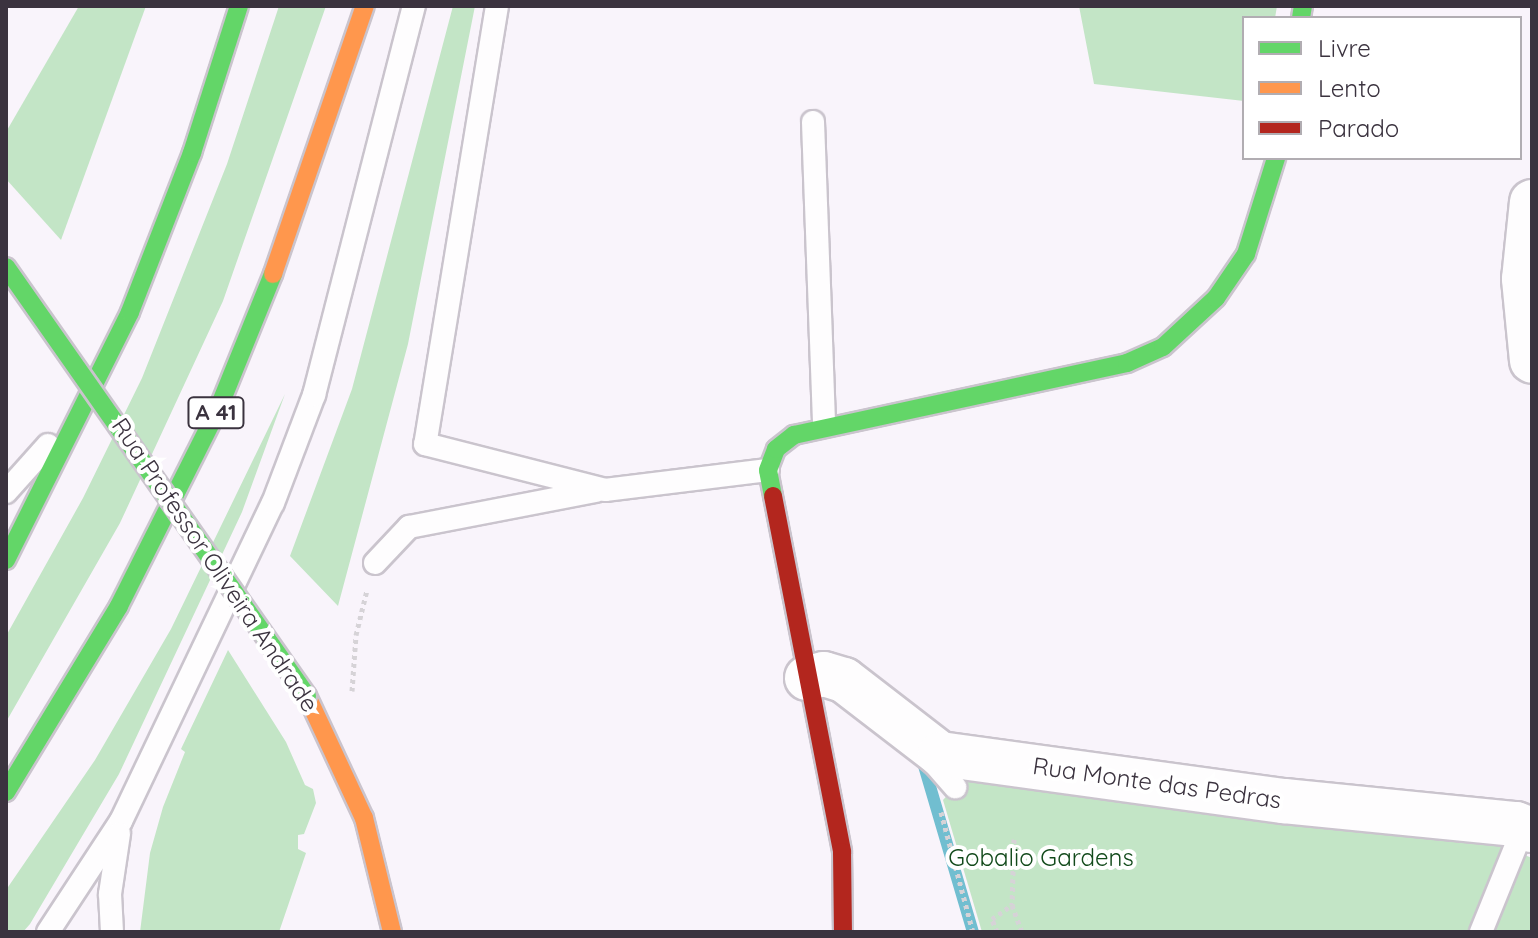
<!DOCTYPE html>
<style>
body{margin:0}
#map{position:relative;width:1538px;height:938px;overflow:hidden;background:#f9f4fb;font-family:Quicksand,sans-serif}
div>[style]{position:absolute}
.green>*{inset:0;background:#c3e5c6}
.stream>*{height:12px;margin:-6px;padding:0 6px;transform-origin:6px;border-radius:6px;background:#71bed0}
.path>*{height:5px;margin-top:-2.5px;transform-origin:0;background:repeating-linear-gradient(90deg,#d6d3d7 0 4px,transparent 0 8px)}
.roads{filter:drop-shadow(2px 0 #cac4cd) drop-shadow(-2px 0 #cac4cd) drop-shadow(0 2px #cac4cd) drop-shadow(0 -2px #cac4cd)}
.lane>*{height:22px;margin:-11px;padding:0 11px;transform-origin:11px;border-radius:11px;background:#fefdfe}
.street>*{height:44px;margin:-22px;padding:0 22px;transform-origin:22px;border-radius:22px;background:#fefdfe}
.fast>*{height:18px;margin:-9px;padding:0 9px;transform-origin:9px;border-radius:9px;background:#63d668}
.slow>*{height:18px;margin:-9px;padding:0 9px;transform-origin:9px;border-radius:9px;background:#ff974d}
.jam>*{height:18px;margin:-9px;padding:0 9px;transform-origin:9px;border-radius:9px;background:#b3261e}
.bridges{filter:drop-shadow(2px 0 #cac4cd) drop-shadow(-2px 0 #cac4cd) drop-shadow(0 2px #cac4cd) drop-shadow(0 -2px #cac4cd)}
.fast-bridge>*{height:18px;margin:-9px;padding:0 9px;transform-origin:9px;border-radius:9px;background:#63d668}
span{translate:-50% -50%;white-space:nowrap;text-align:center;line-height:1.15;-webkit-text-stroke:8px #fff;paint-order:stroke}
.shield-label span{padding:2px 6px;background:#fff;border:2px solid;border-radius:6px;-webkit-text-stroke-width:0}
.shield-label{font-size:22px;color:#3b333f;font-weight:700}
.street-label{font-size:24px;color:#3b333f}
.park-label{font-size:24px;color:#124a1b}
.frame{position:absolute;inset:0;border:8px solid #3b333f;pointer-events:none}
.legend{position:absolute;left:1242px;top:16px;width:280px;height:144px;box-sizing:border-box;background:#fff;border:2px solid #b1adb2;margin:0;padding:10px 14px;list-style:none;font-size:24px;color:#3b333f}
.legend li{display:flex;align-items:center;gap:16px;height:40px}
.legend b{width:40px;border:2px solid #b1adb2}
</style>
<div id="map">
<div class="green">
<div style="clip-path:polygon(79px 6px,146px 6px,61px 240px,6px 179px,6px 132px)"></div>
<div style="clip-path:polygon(279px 6px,326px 6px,223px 301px,120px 523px,6px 722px,6px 636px,83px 498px,142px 378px,227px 164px)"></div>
<div style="clip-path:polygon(453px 6px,475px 6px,408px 344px,338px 606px,290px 556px,352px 389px)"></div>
<div style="clip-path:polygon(1079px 6px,1277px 6px,1275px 18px,1244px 18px,1244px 101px,1094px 84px)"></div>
<div style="clip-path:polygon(285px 394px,242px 512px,119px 774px,30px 924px,23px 932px,6px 932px,6px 890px,95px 760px,171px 629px)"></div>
<div style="clip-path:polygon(228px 650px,286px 742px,305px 785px,313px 789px,316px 803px,304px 834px,298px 835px,298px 849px,306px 853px,279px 932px,140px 932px,150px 853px,163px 807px,185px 752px,181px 749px)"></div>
<div style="clip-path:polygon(969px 772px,1487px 840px,1532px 858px,1532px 932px,982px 932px,943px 800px)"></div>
</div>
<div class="stream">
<div style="left:922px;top:759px;width:180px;rotate:73.6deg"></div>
</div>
<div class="path">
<div style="left:352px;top:691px;width:56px;rotate:-85.9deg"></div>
<div style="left:356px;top:635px;width:46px;rotate:-76.3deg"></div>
<div style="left:941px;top:812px;width:124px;rotate:75.1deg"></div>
<div style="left:1014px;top:839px;width:66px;rotate:91.7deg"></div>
<div style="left:1012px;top:905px;width:29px;rotate:70deg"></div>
<div style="left:997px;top:932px;width:14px;rotate:-111deg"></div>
<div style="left:992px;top:919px;width:24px;rotate:-35deg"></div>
</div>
<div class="roads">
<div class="lane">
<div style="left:497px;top:6px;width:444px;rotate:99.3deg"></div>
<div style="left:425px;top:444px;width:186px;rotate:14.3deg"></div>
<div style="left:605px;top:490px;width:164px;rotate:-7deg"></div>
<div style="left:813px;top:122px;width:303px;rotate:87.9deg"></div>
<div style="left:6px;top:492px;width:63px;rotate:-48.2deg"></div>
<div style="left:375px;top:563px;width:50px;rotate:-46.6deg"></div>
<div style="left:409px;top:527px;width:190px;rotate:-10.9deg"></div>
<div style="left:927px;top:755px;width:43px;rotate:48.8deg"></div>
<div style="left:48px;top:932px;width:133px;rotate:-56.7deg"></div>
<div style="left:121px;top:821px;width:352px;rotate:-64.5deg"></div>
<div style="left:273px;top:503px;width:116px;rotate:-69.2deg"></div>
<div style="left:314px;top:395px;width:402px;rotate:-75.6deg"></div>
<div style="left:112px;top:932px;width:38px;rotate:-93deg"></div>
<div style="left:110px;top:894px;width:61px;rotate:-81.5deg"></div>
<div style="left:1481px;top:932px;width:114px;rotate:-67.9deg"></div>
</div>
<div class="street">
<div style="left:1532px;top:202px;width:77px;rotate:95.9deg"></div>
<div style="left:1524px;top:279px;width:82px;rotate:84.4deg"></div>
<div style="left:807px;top:678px;width:17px;rotate:-13deg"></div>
<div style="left:824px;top:674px;width:21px;rotate:17deg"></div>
<div style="left:844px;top:680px;width:121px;rotate:37.6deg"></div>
<div style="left:940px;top:754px;width:347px;rotate:7.8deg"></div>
<div style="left:1284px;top:801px;width:233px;rotate:5.7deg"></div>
<div style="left:1516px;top:824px;width:17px;rotate:21deg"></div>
</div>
<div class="fast">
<div style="left:1301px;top:18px;width:12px;rotate:-81deg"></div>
<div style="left:773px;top:496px;width:26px;rotate:-101deg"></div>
<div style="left:768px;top:470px;width:22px;rotate:-69deg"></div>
<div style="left:776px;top:449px;width:23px;rotate:-38deg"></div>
<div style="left:794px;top:435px;width:341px;rotate:-12.2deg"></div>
<div style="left:1127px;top:363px;width:39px;rotate:-24deg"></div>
<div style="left:1163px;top:347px;width:72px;rotate:-42.8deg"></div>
<div style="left:1216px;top:298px;width:53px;rotate:-55.7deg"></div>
<div style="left:1246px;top:254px;width:101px;rotate:-72.6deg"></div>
<div style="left:6px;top:560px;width:277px;rotate:-63.4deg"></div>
<div style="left:130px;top:312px;width:171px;rotate:-68.7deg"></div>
<div style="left:192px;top:153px;width:154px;rotate:-72.3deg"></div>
<div style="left:6px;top:792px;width:218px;rotate:-58.7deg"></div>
<div style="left:119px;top:606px;width:223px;rotate:-63.3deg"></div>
<div style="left:219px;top:407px;width:144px;rotate:-67.9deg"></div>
</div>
<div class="slow">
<div style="left:273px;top:274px;width:283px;rotate:-71.1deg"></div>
<div style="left:307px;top:696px;width:135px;rotate:65deg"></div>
<div style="left:364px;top:818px;width:117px;rotate:76.2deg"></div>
</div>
<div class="jam">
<div style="left:773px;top:496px;width:363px;rotate:79deg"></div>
<div style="left:842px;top:852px;width:80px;rotate:89.3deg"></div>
</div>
</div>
<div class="bridges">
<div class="fast-bridge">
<div style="left:6px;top:267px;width:524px;rotate:54.95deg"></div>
</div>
</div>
<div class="shield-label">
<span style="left:216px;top:413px">A 41</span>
</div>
<div class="street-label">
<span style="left:215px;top:565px;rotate:56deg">Rua Professor Oliveira Andrade</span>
<span style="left:1157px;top:783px;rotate:8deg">Rua Monte das Pedras</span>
</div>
<div class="park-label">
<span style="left:1041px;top:858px">Gobalio Gardens</span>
</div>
<div class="frame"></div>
<ul class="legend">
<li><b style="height:10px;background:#63d668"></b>Livre</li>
<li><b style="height:10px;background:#ff974d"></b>Lento</li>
<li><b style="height:10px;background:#b3261e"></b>Parado</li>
</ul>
</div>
